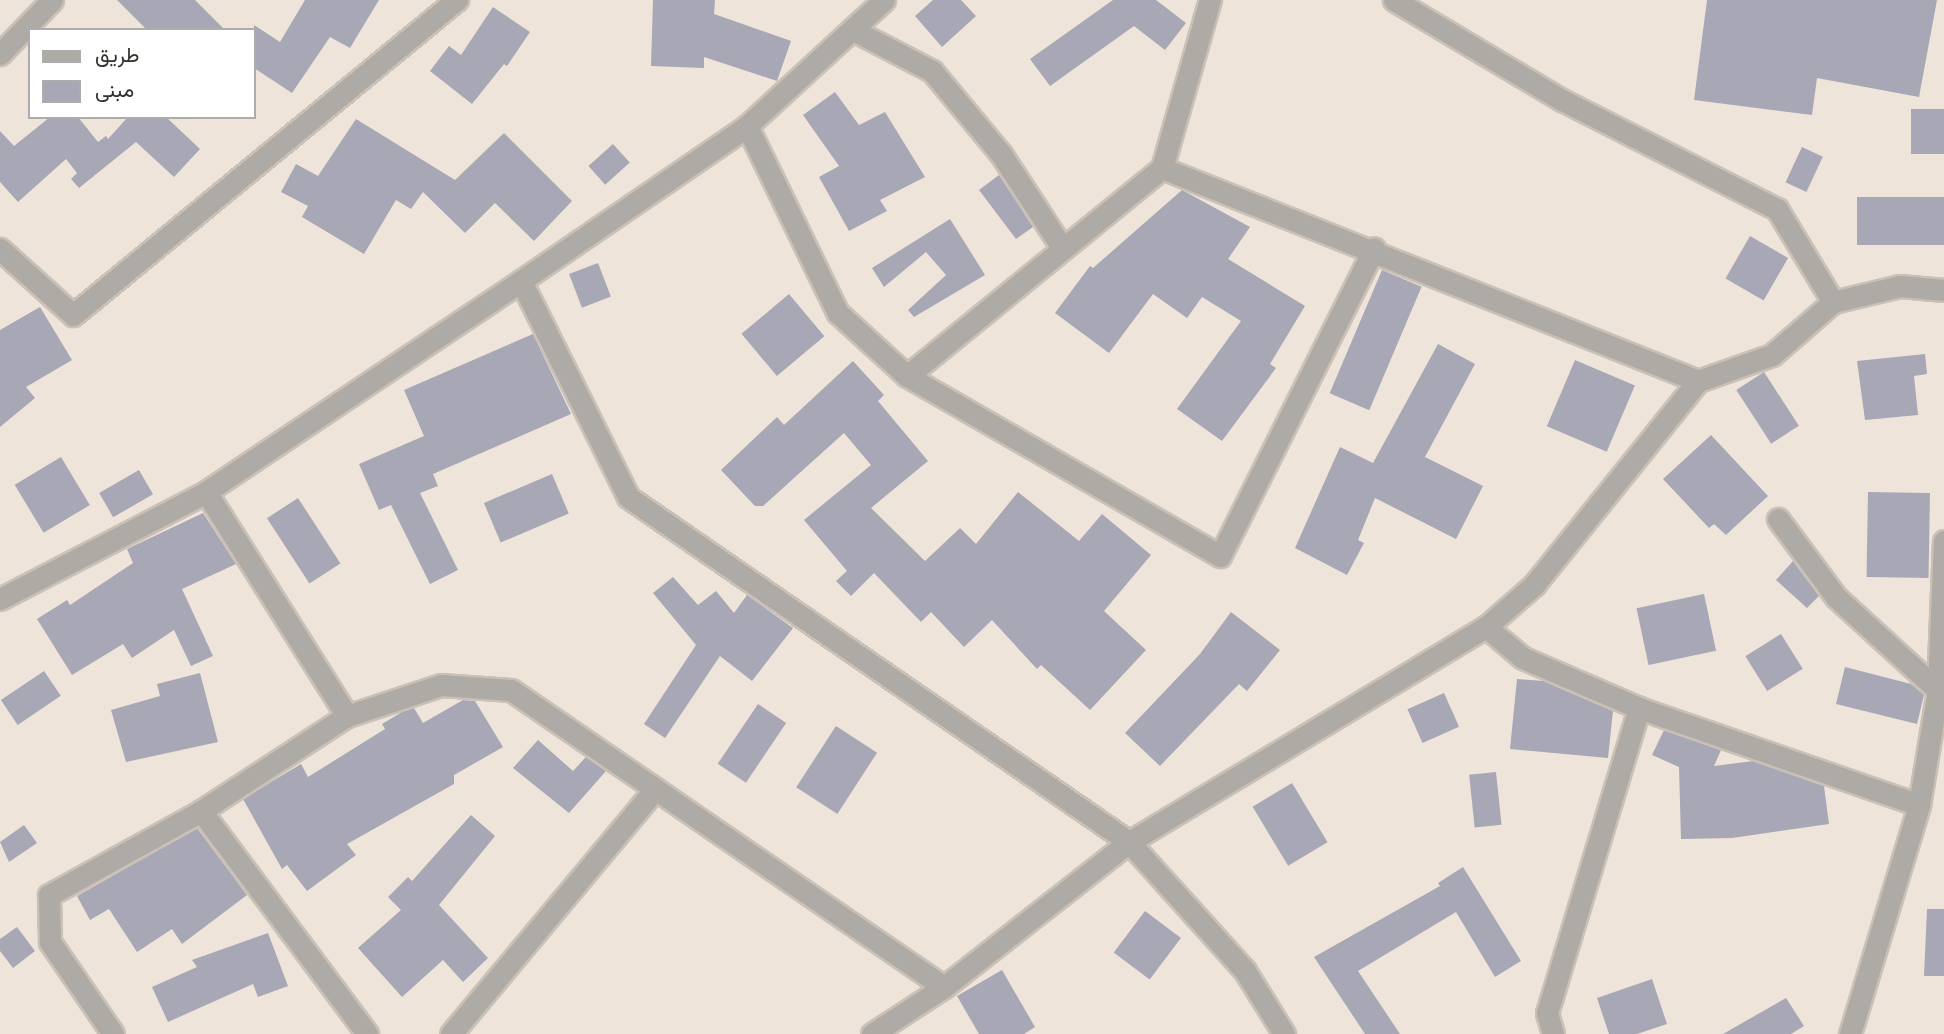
<!DOCTYPE html>
<meta charset="utf-8">
<style>
body{margin:0}
#map{position:relative;width:1944px;height:1034px;overflow:hidden;background:#efe4d9;font-family:Karla,Vazirmatn,sans-serif}
div>[style]{position:absolute}
.building>*{inset:0;background:#a7a7b5;transform-origin:0 0}
.roads{filter:drop-shadow(2px 0 #cac0b6) drop-shadow(-2px 0 #cac0b6) drop-shadow(0 2px #cac0b6) drop-shadow(0 -2px #cac0b6)}
.street>*{height:21px;margin:-10.5px;padding:0 10.5px;transform-origin:10.5px;border-radius:10.5px;background:#aeaaa5}
span{translate:-50% -50%;white-space:nowrap;text-align:center;line-height:1.15;-webkit-text-stroke:5px #fff;paint-order:stroke}
.legend{position:absolute;left:28px;top:28px;width:228px;height:91px;box-sizing:border-box;background:#fff;border:2px solid #aeacaa;margin:0;padding:9px 12px;list-style:none;font-size:21px;color:#34302b}
.legend li{display:flex;align-items:center;gap:14px;height:35px}
.legend b{width:35px;border:2px solid #aeacaa}
</style>
<div id="map">
<div class="building">
<div style="clip-path:polygon(117px 0,195px 0,225px 30px,147px 30px)"></div>
<div style="clip-path:polygon(305px 0,379px 0,350px 48px,330px 37px,292px 93px,254px 68px,254px 25px,280px 42px)"></div>
<div style="clip-path:polygon(653px 0,715px 0,714px 14px,791px 41px,777px 81px,704px 57px,704px 68px,651px 66px)"></div>
<div style="clip-path:polygon(933px 0,961px 0,976px 16px,942px 47px,915px 16px)"></div>
<div style="clip-path:polygon(1113px 0,1156px 0,1186px 23px,1165px 50px,1134px 26px,1050px 86px,1030px 59px)"></div>
<div style="clip-path:polygon(1707px 0,1937px 0,1919px 97px,1817px 78px,1812px 115px,1694px 100px)"></div>
<div style="clip-path:polygon(493px 7px,530px 32px,507px 66px,504px 64px,472px 104px,430px 71px,449px 46px,461px 55px)"></div>
<div style="clip-path:polygon(835px 92px,859px 125px,885px 112px,925px 177px,880px 200px,887px 211px,849px 231px,819px 177px,839px 166px,803px 115px)"></div>
<div style="left:1911px;top:109px;width:33px;height:45px"></div>
<div style="clip-path:polygon(50px 117px,78px 117px,98px 142px,106px 136px,108px 139px,128px 117px,166px 117px,200px 149px,174px 177px,136px 142px,79px 188px,71px 179px,77px 173px,66px 159px,18px 202px,0 182px,0 131px,14px 146px)"></div>
<div style="clip-path:polygon(356px 119px,455px 180px,504px 133px,572px 201px,534px 241px,495px 203px,465px 233px,423px 192px,411px 209px,396px 200px,364px 254px,302px 217px,308px 206px,281px 192px,296px 164px,318px 176px)"></div>
<div style="left:613px;top:144px;width:25px;height:33px;rotate:48deg"></div>
<div style="left:1802px;top:147px;width:23px;height:39px;rotate:25deg"></div>
<div style="clip-path:polygon(999px 175px,1033px 227px,1016px 239px,979px 190px)"></div>
<div style="clip-path:polygon(1182px 190px,1250px 227px,1228px 259px,1305px 306px,1270px 364px,1276px 368px,1222px 441px,1177px 409px,1241px 321px,1202px 297px,1187px 318px,1153px 294px,1109px 353px,1055px 313px,1090px 266px,1093px 268px)"></div>
<div style="left:1944px;top:197px;width:48px;height:87px;rotate:90deg"></div>
<div style="clip-path:polygon(950px 219px,985px 275px,914px 317px,908px 310px,946px 275px,926px 252px,884px 287px,872px 268px)"></div>
<div style="left:1750px;top:236px;width:44px;height:49px;rotate:30deg"></div>
<div style="left:598px;top:263px;width:36px;height:31px;rotate:69deg"></div>
<div style="left:1382px;top:270px;width:43px;height:134px;rotate:23deg"></div>
<div style="left:789px;top:294px;width:55px;height:62px;rotate:50deg"></div>
<div style="clip-path:polygon(40px 307px,72px 360px,26px 387px,35px 398px,0 427px,0 330px)"></div>
<div style="clip-path:polygon(533px 334px,571px 414px,433px 474px,438px 486px,420px 493px,458px 570px,430px 584px,391px 505px,379px 510px,359px 464px,424px 436px,404px 390px)"></div>
<div style="clip-path:polygon(1438px 344px,1475px 364px,1425px 457px,1483px 486px,1456px 539px,1375px 498px,1358px 540px,1364px 543px,1347px 575px,1295px 548px,1340px 447px,1373px 463px)"></div>
<div style="clip-path:polygon(1925px 354px,1927px 374px,1914px 376px,1918px 415px,1865px 420px,1857px 361px)"></div>
<div style="left:1575px;top:360px;width:65px;height:72px;rotate:23deg"></div>
<div style="clip-path:polygon(853px 361px,884px 395px,878px 401px,928px 461px,871px 508px,925px 561px,960px 528px,976px 544px,1018px 492px,1079px 541px,1102px 514px,1151px 555px,1104px 611px,1146px 650px,1090px 710px,1041px 665px,1037px 669px,992px 620px,964px 647px,931px 612px,921px 622px,874px 573px,851px 596px,836px 581px,847px 571px,804px 520px,871px 465px,844px 433px,763px 506px,755px 506px,721px 470px,777px 417px,784px 425px)"></div>
<div style="left:1764px;top:372px;width:64px;height:33px;rotate:57deg"></div>
<div style="clip-path:polygon(1711px 435px,1768px 496px,1726px 535px,1714px 524px,1709px 528px,1663px 479px)"></div>
<div style="left:61px;top:457px;width:56px;height:54px;rotate:59deg"></div>
<div style="left:139px;top:470px;width:28px;height:46px;rotate:60deg"></div>
<div style="left:552px;top:474px;width:43px;height:74px;rotate:67deg"></div>
<div style="left:1930px;top:493px;width:85px;height:62px;rotate:91deg"></div>
<div style="left:298px;top:498px;width:78px;height:37px;rotate:57deg"></div>
<div style="clip-path:polygon(203px 513px,236px 564px,182px 589px,213px 656px,191px 666px,174px 630px,132px 658px,123px 644px,72px 675px,37px 619px,67px 600px,70px 605px,133px 563px,127px 549px)"></div>
<div style="clip-path:polygon(1793px 561px,1819px 596px,1807px 608px,1776px 580px)"></div>
<div style="clip-path:polygon(673px 577px,698px 605px,716px 591px,734px 613px,747px 595px,793px 628px,752px 681px,720px 656px,665px 738px,644px 724px,696px 645px,653px 593px)"></div>
<div style="left:1704px;top:594px;width:58px;height:69px;rotate:78deg"></div>
<div style="clip-path:polygon(1231px 612px,1280px 650px,1247px 691px,1239px 684px,1160px 766px,1125px 733px,1200px 654px)"></div>
<div style="left:1781px;top:634px;width:41px;height:42px;rotate:58deg"></div>
<div style="clip-path:polygon(1845px 667px,1911px 684px,1924px 695px,1917px 724px,1836px 704px)"></div>
<div style="left:44px;top:671px;width:30px;height:52px;rotate:56deg"></div>
<div style="clip-path:polygon(200px 673px,218px 742px,126px 762px,111px 710px,160px 696px,157px 684px)"></div>
<div style="clip-path:polygon(1517px 679px,1544px 681px,1613px 711px,1608px 758px,1510px 749px)"></div>
<div style="left:1444px;top:693px;width:37px;height:40px;rotate:66deg"></div>
<div style="clip-path:polygon(463px 700px,475px 701px,503px 747px,454px 775px,454px 784px,347px 844px,356px 855px,307px 891px,287px 865px,282px 869px,243px 799px,301px 764px,308px 777px,385px 729px,382px 724px,402px 712px,414px 708px,423px 723px)"></div>
<div style="left:758px;top:704px;width:34px;height:72px;rotate:34deg"></div>
<div style="left:836px;top:726px;width:49px;height:73px;rotate:33deg"></div>
<div style="clip-path:polygon(1664px 730px,1721px 750px,1714px 766px,1753px 761px,1824px 786px,1829px 824px,1732px 838px,1681px 839px,1679px 767px,1652px 755px)"></div>
<div style="clip-path:polygon(538px 740px,573px 771px,586px 757px,606px 771px,569px 813px,513px 768px)"></div>
<div style="left:1496px;top:772px;width:53px;height:27px;rotate:84deg"></div>
<div style="left:1292px;top:783px;width:69px;height:46px;rotate:59deg"></div>
<div style="clip-path:polygon(471px 815px,495px 836px,439px 905px,488px 958px,463px 982px,443px 960px,402px 997px,358px 948px,401px 910px,388px 897px,408px 877px,412px 881px)"></div>
<div style="clip-path:polygon(24px 825px,37px 843px,9px 862px,0 842px)"></div>
<div style="clip-path:polygon(197px 828px,247px 895px,182px 944px,172px 929px,137px 952px,109px 909px,90px 920px,77px 896px)"></div>
<div style="clip-path:polygon(1463px 867px,1521px 961px,1495px 977px,1456px 912px,1358px 971px,1400px 1034px,1365px 1034px,1314px 957px,1440px 886px,1438px 883px)"></div>
<div style="clip-path:polygon(1927px 909px,1944px 909px,1944px 976px,1924px 976px)"></div>
<div style="left:1145px;top:911px;width:45px;height:52px;rotate:37deg"></div>
<div style="clip-path:polygon(17px 927px,35px 951px,13px 968px,0 951px,0 939px)"></div>
<div style="clip-path:polygon(268px 933px,288px 986px,258px 997px,253px 984px,168px 1022px,152px 987px,197px 967px,192px 960px)"></div>
<div style="clip-path:polygon(1002px 970px,1035px 1027px,1024px 1034px,979px 1034px,957px 996px)"></div>
<div style="clip-path:polygon(1652px 979px,1667px 1024px,1637px 1034px,1609px 1034px,1597px 998px)"></div>
<div style="clip-path:polygon(1786px 998px,1804px 1026px,1791px 1034px,1723px 1034px)"></div>
</div>
<div class="roads">
<div class="street">
<div style="left:1394px;top:0;width:196px;rotate:30.8deg"></div>
<div style="left:1562px;top:100px;width:241px;rotate:26.9deg"></div>
<div style="left:1777px;top:209px;width:109px;rotate:58.9deg"></div>
<div style="left:855px;top:31px;width:87px;rotate:27.5deg"></div>
<div style="left:932px;top:71px;width:108px;rotate:50.3deg"></div>
<div style="left:1001px;top:154px;width:110px;rotate:56.9deg"></div>
<div style="left:0;top:54px;width:75px;rotate:-46.1deg"></div>
<div style="left:747px;top:126px;width:208px;rotate:64.1deg"></div>
<div style="left:838px;top:313px;width:93px;rotate:42.4deg"></div>
<div style="left:907px;top:376px;width:361px;rotate:29.9deg"></div>
<div style="left:1220px;top:556px;width:344px;rotate:-63.4deg"></div>
<div style="left:1162px;top:168px;width:175px;rotate:-74.1deg"></div>
<div style="left:0;top:249px;width:98px;rotate:42.1deg"></div>
<div style="left:73px;top:315px;width:497px;rotate:-39.4deg"></div>
<div style="left:521px;top:281px;width:241px;rotate:63.6deg"></div>
<div style="left:628px;top:497px;width:608px;rotate:34.55deg"></div>
<div style="left:1129px;top:842px;width:173px;rotate:48deg"></div>
<div style="left:1245px;top:971px;width:74px;rotate:58.2deg"></div>
<div style="left:907px;top:376px;width:329px;rotate:-39.2deg"></div>
<div style="left:1162px;top:168px;width:577px;rotate:21.67deg"></div>
<div style="left:206px;top:492px;width:265px;rotate:57.8deg"></div>
<div style="left:1778px;top:519px;width:97px;rotate:53.4deg"></div>
<div style="left:1836px;top:597px;width:138px;rotate:42.4deg"></div>
<div style="left:0;top:599px;width:232px;rotate:-27.4deg"></div>
<div style="left:206px;top:492px;width:379px;rotate:-33.8deg"></div>
<div style="left:521px;top:281px;width:274px;rotate:-34.4deg"></div>
<div style="left:747px;top:126px;width:186px;rotate:-42.6deg"></div>
<div style="left:1486px;top:627px;width:48px;rotate:40deg"></div>
<div style="left:1523px;top:658px;width:126px;rotate:23.3deg"></div>
<div style="left:1639px;top:708px;width:296px;rotate:19.1deg"></div>
<div style="left:201px;top:811px;width:278px;rotate:53.3deg"></div>
<div style="left:113px;top:1034px;width:112px;rotate:-124.4deg"></div>
<div style="left:50px;top:942px;width:47px;rotate:-91.2deg"></div>
<div style="left:49px;top:895px;width:174px;rotate:-28.9deg"></div>
<div style="left:201px;top:811px;width:174px;rotate:-33.1deg"></div>
<div style="left:347px;top:716px;width:99px;rotate:-18.3deg"></div>
<div style="left:441px;top:685px;width:70px;rotate:4.1deg"></div>
<div style="left:511px;top:690px;width:525px;rotate:34.45deg"></div>
<div style="left:451px;top:1034px;width:319px;rotate:-50.2deg"></div>
<div style="left:872px;top:1034px;width:86px;rotate:-33.1deg"></div>
<div style="left:944px;top:987px;width:235px;rotate:-38.1deg"></div>
<div style="left:1129px;top:842px;width:417px;rotate:-31.1deg"></div>
<div style="left:1486px;top:627px;width:64px;rotate:-41.2deg"></div>
<div style="left:1534px;top:585px;width:262px;rotate:-51.2deg"></div>
<div style="left:1698px;top:381px;width:78px;rotate:-19.4deg"></div>
<div style="left:1772px;top:355px;width:81px;rotate:-41deg"></div>
<div style="left:1833px;top:302px;width:69px;rotate:-13.4deg"></div>
<div style="left:1900px;top:286px;width:44px;rotate:5.2deg"></div>
<div style="left:1553px;top:1034px;width:22px;rotate:-106deg"></div>
<div style="left:1547px;top:1013px;width:319px;rotate:-73.2deg"></div>
<div style="left:1850px;top:1034px;width:239px;rotate:-73.2deg"></div>
<div style="left:1919px;top:805px;width:117px;rotate:-80.6deg"></div>
<div style="left:1938px;top:690px;width:149px;rotate:-87.7deg"></div>
</div>
</div>
<ul class="legend">
<li><b style="height:9px;background:#aeaaa5"></b>طريق</li>
<li><b style="height:19px;background:#a7a7b5"></b>مبنى</li>
</ul>
</div>
